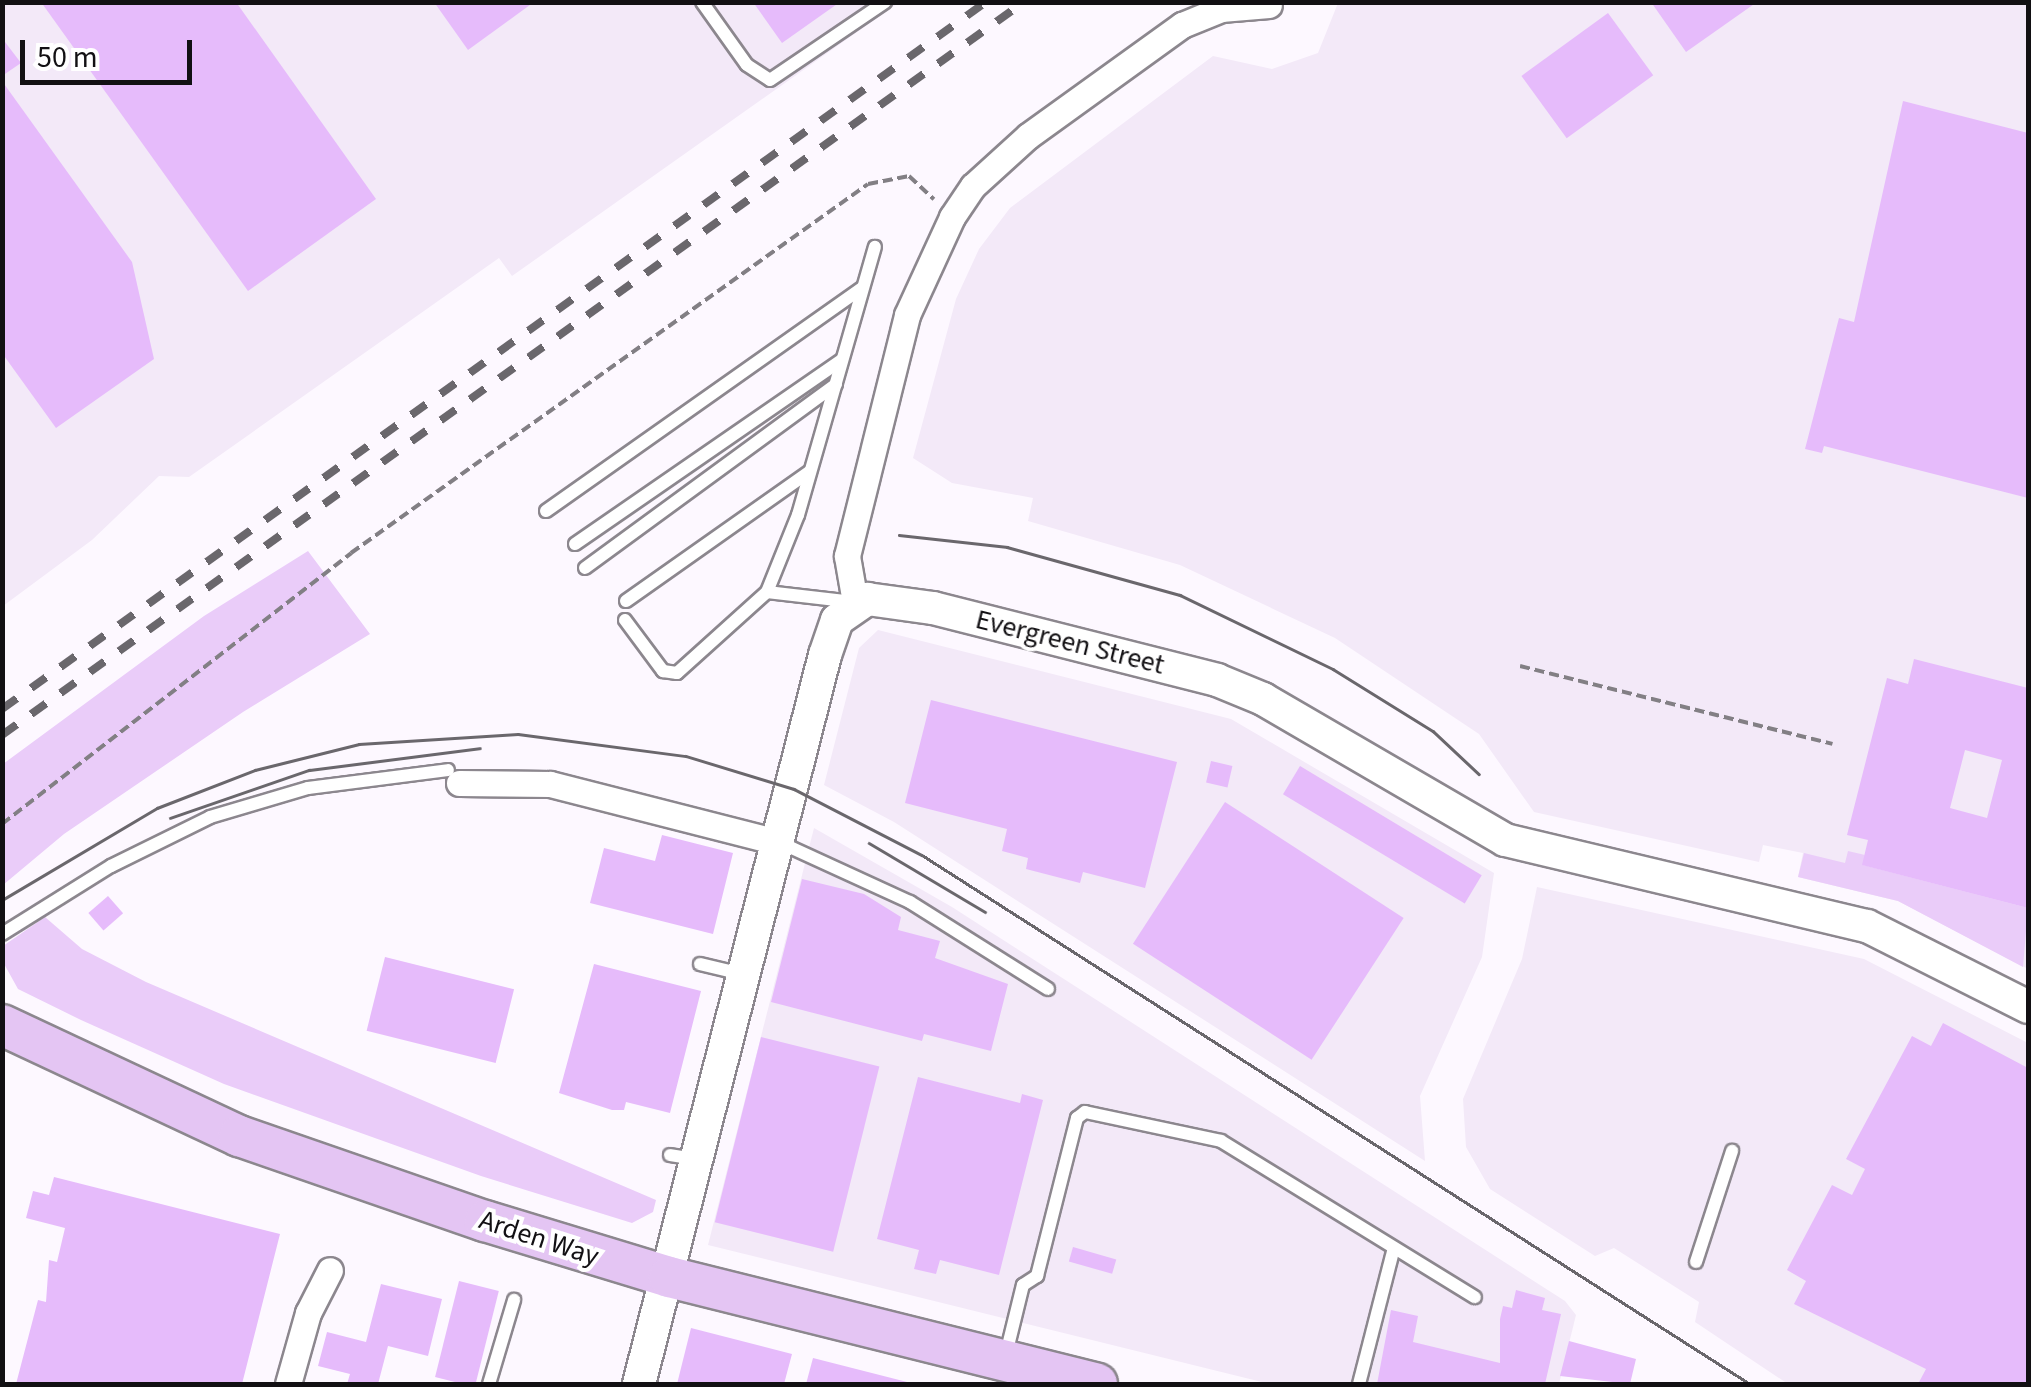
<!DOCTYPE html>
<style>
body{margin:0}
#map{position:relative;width:2031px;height:1387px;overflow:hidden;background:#fdf8ff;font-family:"Source Sans 3",sans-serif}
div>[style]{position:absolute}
.built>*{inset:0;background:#f3e9f8}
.green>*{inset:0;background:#eaccf9}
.building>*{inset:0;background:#e6bbfb;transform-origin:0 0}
.path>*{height:4px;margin-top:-2px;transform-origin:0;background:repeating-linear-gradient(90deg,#827f84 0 10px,transparent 0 15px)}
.roads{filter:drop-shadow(2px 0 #8c878e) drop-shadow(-2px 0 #8c878e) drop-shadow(0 2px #8c878e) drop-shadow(0 -2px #8c878e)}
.service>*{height:12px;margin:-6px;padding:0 6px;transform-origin:6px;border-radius:6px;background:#fff}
.minor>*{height:25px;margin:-12.5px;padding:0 12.5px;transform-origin:12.5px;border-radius:12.5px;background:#fff}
.tertiary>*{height:32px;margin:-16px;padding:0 16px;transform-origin:16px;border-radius:16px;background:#fff}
.primary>*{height:40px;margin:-20px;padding:0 20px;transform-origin:20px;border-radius:20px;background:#e4c5f3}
.tram>*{height:2.5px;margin:-1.25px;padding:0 1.25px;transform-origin:1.25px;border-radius:1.25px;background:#6a676c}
.rail>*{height:8px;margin-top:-4px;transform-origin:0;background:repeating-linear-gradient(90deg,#6a676c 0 18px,transparent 0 36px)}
span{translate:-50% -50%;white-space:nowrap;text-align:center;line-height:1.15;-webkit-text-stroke:8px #fff;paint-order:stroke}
.street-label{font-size:28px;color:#121013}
.frame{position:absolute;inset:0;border:5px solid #121013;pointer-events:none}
.scale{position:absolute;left:20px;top:40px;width:172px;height:45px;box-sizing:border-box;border:5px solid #121013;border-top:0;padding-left:12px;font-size:30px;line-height:35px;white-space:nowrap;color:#121013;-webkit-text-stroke:8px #fff;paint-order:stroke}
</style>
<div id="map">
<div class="built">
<div style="clip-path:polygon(3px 3px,898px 3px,512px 276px,499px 258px,189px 477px,159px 476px,92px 540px,3px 606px)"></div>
<div style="clip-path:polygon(1338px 3px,2028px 3px,2028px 969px,1898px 901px,1798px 877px,1803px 853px,1763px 845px,1759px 862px,1534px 812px,1479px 734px,1335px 638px,1180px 565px,1028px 521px,1033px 498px,952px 483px,913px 458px,956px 299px,979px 249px,1010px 208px,1213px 56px,1272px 69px,1318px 53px)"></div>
<div style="clip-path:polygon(878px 630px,1231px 719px,1494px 873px,1482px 957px,1420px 1096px,1425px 1161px,894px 822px,824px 785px,859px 648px)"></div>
<div style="clip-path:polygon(814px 828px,952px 907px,1565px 1301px,1576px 1315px,1559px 1384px,1270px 1384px,708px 1245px)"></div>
<div style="clip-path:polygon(1537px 887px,1864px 959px,2028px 1043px,2028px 1384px,1788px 1384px,1695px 1322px,1699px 1302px,1614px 1248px,1595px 1256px,1490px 1189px,1466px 1147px,1463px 1099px,1522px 959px)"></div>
</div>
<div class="green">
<div style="clip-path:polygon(308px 551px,370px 634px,243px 712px,64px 834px,3px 885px,3px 764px,204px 616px)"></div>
<div style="clip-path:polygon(1848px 851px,1865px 855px,1863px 865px,2028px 908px,2023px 967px,1898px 901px,1798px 877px,1804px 853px,1845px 863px)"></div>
<div style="clip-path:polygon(45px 917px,82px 949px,146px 982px,656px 1200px,653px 1212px,632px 1223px,481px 1176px,224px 1084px,81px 1020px,18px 989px,3px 962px,3px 946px)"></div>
</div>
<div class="building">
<div style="clip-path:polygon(41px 2px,236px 2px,376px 199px,248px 291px)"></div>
<div style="clip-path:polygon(434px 2px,534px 2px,468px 50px)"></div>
<div style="clip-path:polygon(753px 2px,840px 2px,782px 43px)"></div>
<div style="clip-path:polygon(1651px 2px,1757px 2px,1686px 52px)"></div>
<div style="left:1608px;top:13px;width:77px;height:107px;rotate:54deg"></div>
<div style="clip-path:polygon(2px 38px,21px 63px,2px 76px)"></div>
<div style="clip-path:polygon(2px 81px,132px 262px,154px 359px,56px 428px,2px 353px)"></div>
<div style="clip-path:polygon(1903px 101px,2028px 133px,2028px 498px,1824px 446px,1822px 453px,1805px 449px,1839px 318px,1854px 322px)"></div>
<div style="clip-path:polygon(evenodd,1914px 659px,2028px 688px,2028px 908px,1862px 865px,1868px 840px,1847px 835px,1887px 678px,1908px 684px,1914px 659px,1965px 750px,2002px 760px,1987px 818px,1950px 808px,1965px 750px)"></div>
<div style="clip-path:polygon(931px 700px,1177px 762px,1145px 888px,1083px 872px,1080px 883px,1026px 869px,1028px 858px,1002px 851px,1007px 829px,905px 803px)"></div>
<div style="left:1211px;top:761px;width:22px;height:22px;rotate:13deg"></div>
<div style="left:1300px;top:766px;width:212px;height:33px;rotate:31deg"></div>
<div style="left:1225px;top:802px;width:213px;height:169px;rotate:33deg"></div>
<div style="clip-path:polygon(662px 835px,733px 853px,713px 934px,590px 903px,604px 848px,655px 861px)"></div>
<div style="clip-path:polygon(802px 879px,864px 894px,901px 917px,898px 930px,940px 941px,935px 958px,1008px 984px,991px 1051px,924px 1034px,922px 1041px,771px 1002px)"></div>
<div style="left:108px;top:896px;width:23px;height:26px;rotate:49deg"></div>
<div style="left:385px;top:957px;width:133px;height:76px;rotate:14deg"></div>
<div style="clip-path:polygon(594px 964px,701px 991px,670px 1113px,626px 1102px,624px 1110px,612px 1110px,559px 1093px)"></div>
<div style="clip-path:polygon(1943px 1023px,2028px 1068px,2028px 1384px,1918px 1384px,1926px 1369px,1794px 1304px,1806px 1281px,1787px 1270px,1832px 1185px,1852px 1195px,1865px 1169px,1846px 1159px,1912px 1036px,1931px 1046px)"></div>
<div style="left:761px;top:1037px;width:122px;height:191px;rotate:14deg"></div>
<div style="clip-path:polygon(918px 1077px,1020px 1103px,1022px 1094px,1043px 1100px,999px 1275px,940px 1260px,936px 1274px,914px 1269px,919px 1250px,877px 1239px)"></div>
<div style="clip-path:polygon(54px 1177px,280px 1234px,242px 1384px,16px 1384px,38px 1300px,46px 1302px,49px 1260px,57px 1262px,65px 1228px,26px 1218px,33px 1191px,49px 1195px)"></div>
<div style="left:1073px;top:1247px;width:45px;height:15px;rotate:16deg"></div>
<div style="left:459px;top:1281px;width:41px;height:99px;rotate:14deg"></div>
<div style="clip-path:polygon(381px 1284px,442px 1299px,428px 1356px,388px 1346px,378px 1384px,347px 1384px,350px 1374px,318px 1366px,327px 1332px,366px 1342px)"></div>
<div style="clip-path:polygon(1516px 1290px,1545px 1298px,1542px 1310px,1561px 1314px,1545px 1384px,1377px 1384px,1391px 1310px,1418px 1316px,1413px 1342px,1500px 1363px,1500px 1319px,1503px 1306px,1512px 1308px)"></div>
<div style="clip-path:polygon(691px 1328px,792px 1354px,784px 1384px,677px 1384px)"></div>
<div style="clip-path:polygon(1569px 1341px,1636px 1359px,1630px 1384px,1560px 1376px)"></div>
<div style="clip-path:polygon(813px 1358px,911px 1383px,911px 1384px,806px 1384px)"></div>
</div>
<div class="path">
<div style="left:1520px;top:666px;width:322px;rotate:14deg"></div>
<div style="left:2px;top:824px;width:442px;rotate:-37.8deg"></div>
<div style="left:351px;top:553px;width:635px;rotate:-35.52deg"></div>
<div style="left:868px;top:184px;width:42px;rotate:-11deg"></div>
<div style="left:909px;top:176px;width:34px;rotate:43deg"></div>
</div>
<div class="roads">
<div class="service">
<div style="left:702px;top:2px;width:77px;rotate:54.5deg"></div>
<div style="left:747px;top:65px;width:27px;rotate:33deg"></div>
<div style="left:770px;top:80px;width:139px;rotate:-34.1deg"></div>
<div style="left:546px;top:511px;width:387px;rotate:-35.2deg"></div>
<div style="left:575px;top:544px;width:324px;rotate:-34.6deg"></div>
<div style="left:585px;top:568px;width:311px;rotate:-36.2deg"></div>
<div style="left:767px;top:592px;width:83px;rotate:-68.1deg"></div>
<div style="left:798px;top:515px;width:279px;rotate:-74deg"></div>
<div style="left:626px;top:601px;width:225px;rotate:-35.2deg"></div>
<div style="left:625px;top:620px;width:64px;rotate:53.3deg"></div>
<div style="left:663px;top:671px;width:14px;rotate:8deg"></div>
<div style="left:677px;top:673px;width:121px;rotate:-42deg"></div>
<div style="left:767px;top:592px;width:87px;rotate:6.6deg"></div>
<div style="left:781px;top:843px;width:142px;rotate:24.6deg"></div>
<div style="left:910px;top:902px;width:163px;rotate:32.2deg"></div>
<div style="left:2px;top:934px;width:128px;rotate:-32deg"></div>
<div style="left:111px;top:866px;width:110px;rotate:-26.3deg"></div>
<div style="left:210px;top:817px;width:102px;rotate:-16.5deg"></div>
<div style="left:308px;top:788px;width:141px;rotate:-7.3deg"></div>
<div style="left:700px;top:964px;width:43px;rotate:13.4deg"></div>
<div style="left:670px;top:1155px;width:26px;rotate:9deg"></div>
<div style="left:1696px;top:1262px;width:117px;rotate:-72deg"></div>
<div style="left:1006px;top:1354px;width:71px;rotate:-76.2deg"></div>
<div style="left:1023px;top:1285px;width:17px;rotate:-33deg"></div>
<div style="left:1037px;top:1276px;width:163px;rotate:-75.8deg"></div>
<div style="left:1077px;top:1118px;width:10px;rotate:-37deg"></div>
<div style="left:1085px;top:1112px;width:139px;rotate:12deg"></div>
<div style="left:1221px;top:1141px;width:298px;rotate:31.6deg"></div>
<div style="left:489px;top:1384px;width:88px;rotate:-73.4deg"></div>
<div style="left:1359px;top:1384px;width:140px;rotate:-75.6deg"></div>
</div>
<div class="minor">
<div style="left:855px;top:602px;width:47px;rotate:-99.9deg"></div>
<div style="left:847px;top:556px;width:248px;rotate:-76deg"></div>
<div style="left:907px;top:315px;width:108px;rotate:-65.3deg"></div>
<div style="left:952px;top:217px;width:37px;rotate:-56deg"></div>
<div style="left:973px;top:186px;width:74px;rotate:-42.3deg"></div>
<div style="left:1028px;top:136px;width:190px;rotate:-35.8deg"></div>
<div style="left:1182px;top:25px;width:42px;rotate:-22.3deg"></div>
<div style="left:1221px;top:9px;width:48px;rotate:-4.8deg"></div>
<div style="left:459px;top:783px;width:91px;rotate:0.6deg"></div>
<div style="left:550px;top:784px;width:238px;rotate:14.3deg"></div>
<div style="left:288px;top:1384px;width:74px;rotate:-74.3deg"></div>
<div style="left:308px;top:1313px;width:48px;rotate:-62.9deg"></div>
</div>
<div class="tertiary">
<div style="left:639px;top:1384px;width:752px;rotate:-75.69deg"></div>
<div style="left:825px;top:655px;width:37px;rotate:-71deg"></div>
<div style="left:837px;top:620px;width:37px;rotate:-35deg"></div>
<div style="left:867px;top:599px;width:67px;rotate:7.8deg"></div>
<div style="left:933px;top:608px;width:293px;rotate:14.2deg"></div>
<div style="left:1217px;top:680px;width:50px;rotate:22.4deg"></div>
<div style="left:1263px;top:699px;width:280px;rotate:30.2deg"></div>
<div style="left:1505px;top:840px;width:372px;rotate:13.4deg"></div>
<div style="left:1867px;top:926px;width:180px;rotate:26.7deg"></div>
</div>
<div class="primary">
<div style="left:2px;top:1025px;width:262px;rotate:25.1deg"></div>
<div style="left:239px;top:1136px;width:260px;rotate:19.1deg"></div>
<div style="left:485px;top:1221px;width:192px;rotate:16.9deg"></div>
<div style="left:669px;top:1277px;width:441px;rotate:14deg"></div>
</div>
</div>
<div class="tram">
<div style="left:899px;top:535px;width:109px;rotate:6.3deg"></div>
<div style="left:1007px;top:547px;width:180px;rotate:15.5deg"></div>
<div style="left:1180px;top:595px;width:170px;rotate:25.8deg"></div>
<div style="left:1333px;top:669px;width:118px;rotate:31.8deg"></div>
<div style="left:1433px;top:731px;width:63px;rotate:43.1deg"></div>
<div style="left:170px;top:818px;width:147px;rotate:-19.1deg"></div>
<div style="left:309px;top:770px;width:172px;rotate:-7.3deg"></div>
<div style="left:869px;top:843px;width:135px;rotate:30.7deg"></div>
<div style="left:2px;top:900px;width:180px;rotate:-30.7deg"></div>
<div style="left:157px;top:808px;width:105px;rotate:-21.2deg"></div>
<div style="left:255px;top:770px;width:107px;rotate:-14deg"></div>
<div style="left:359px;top:744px;width:159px;rotate:-3.6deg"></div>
<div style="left:518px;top:734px;width:169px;rotate:7.5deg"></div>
<div style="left:686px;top:756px;width:113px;rotate:17deg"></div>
<div style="left:794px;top:789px;width:144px;rotate:27.3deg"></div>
<div style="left:922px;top:855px;width:983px;rotate:32.57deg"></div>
</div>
<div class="rail">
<div style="left:2px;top:709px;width:1212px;rotate:-35.7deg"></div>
<div style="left:2px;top:735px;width:1258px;rotate:-35.65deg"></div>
</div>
<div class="street-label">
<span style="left:1070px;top:642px;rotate:14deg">Evergreen Street</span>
<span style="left:539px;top:1238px;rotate:18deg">Arden Way</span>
</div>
<div class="frame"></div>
<div class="scale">50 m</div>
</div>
